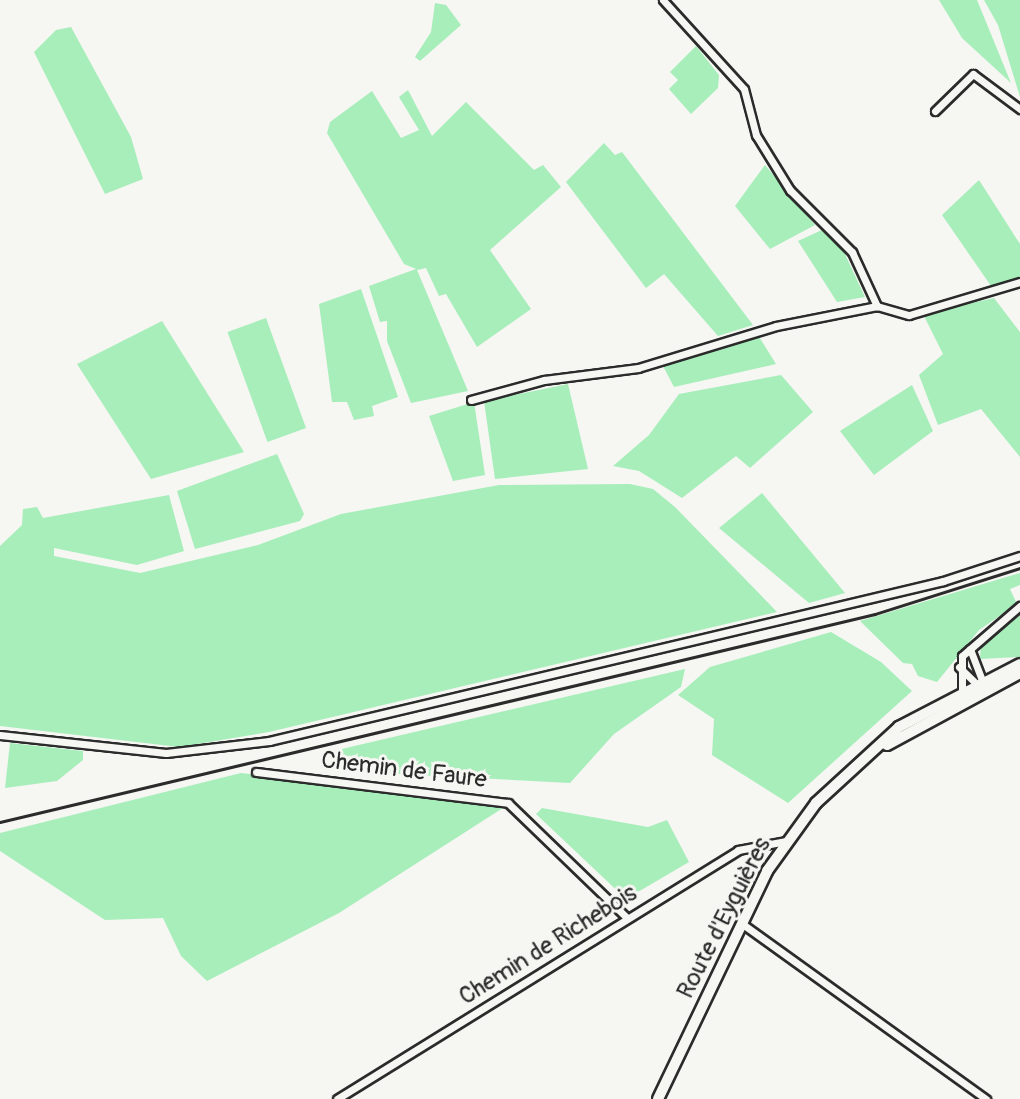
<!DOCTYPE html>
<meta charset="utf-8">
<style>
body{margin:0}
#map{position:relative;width:1020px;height:1099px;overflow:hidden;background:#f6f6f2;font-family:Pangolin,sans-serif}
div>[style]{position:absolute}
.green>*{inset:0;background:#a7eebb;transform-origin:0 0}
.roads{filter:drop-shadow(2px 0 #2b2b2b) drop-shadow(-2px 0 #2b2b2b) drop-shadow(0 2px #2b2b2b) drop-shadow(0 -2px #2b2b2b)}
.minor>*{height:7px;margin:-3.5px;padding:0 3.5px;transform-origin:3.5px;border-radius:3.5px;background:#f6f6f2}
.major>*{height:10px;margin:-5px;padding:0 5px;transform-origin:5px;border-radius:5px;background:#f6f6f2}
.rail>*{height:2.5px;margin:-1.25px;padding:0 1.25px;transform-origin:1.25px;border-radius:1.25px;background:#2b2b2b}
span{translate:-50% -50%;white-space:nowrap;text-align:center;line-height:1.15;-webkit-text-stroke:6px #f6f6f2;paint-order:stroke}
.street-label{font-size:24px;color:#2b2b2b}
</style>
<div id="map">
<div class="green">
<div style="clip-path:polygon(939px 0,977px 0,1011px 83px,962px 38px)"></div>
<div style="clip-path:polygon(984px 0,1020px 0,1020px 97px,998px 25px)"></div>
<div style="clip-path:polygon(435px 3px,446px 5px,461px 25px,420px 61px,415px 57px,431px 32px)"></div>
<div style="clip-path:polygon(71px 27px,131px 137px,143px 179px,105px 194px,34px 52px,56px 30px)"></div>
<div style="clip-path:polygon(696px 46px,719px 75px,718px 88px,691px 114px,669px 89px,678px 80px,670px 72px)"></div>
<div style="clip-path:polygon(408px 90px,432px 136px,466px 102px,534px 170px,543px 165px,561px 187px,490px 250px,531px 309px,477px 347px,446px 294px,439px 296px,426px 268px,417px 270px,468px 391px,411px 403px,387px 341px,387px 321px,380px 322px,369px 286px,416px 269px,404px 264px,327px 133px,330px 122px,372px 91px,401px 138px,419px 130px,399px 97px)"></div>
<div style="clip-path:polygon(604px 143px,615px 155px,622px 152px,753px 325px,718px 336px,664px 274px,646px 288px,566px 182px)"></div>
<div style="clip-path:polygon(765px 165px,815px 225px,770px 249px,735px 206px)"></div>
<div style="clip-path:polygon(979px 180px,1020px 244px,1020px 277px,991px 286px,942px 215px)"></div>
<div style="clip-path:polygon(822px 230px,844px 252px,865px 297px,837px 302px,798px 241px)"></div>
<div style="clip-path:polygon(361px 289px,398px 397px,372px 406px,374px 416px,354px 420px,347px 402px,332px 402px,319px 304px)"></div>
<div style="clip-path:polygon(994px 298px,1020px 332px,1020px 457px,981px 409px,938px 425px,919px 375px,943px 354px,923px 314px)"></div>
<div style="left:266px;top:318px;width:117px;height:41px;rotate:70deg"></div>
<div style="clip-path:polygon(162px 321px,244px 452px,151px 479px,77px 364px)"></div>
<div style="clip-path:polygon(758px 335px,776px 364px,674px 387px,663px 366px)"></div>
<div style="clip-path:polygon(781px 375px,813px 412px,750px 468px,736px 456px,682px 498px,639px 471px,613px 466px,649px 435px,679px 394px)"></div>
<div style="clip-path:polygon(568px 384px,588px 469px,495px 479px,484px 401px)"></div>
<div style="clip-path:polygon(912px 385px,933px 431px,874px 475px,840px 431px)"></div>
<div style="clip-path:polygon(474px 402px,485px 475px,453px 481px,429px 416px)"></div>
<div style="clip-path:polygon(277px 454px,304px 514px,300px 521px,195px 549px,177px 491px)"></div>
<div style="clip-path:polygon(630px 484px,653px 489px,675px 507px,777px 612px,269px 732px,179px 747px,0 726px,0 546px,22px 525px,23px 509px,37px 507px,43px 518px,169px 495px,184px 551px,137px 565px,54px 548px,54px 556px,140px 573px,258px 545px,341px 514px,499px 485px)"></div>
<div style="clip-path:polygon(762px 493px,845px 593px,809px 603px,719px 528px)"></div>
<div style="clip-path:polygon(1020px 573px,1020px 585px,1010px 589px,1017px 604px,979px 630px,937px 682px,918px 676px,912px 664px,903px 663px,860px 621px)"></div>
<div style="clip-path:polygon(1020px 613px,1020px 657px,980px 659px,981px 643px)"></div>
<div style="clip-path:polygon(831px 632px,881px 662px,912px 691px,788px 803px,712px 755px,714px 719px,678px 695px,710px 667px)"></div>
<div style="clip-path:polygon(685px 669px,681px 687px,614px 734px,570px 783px,340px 771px,333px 751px)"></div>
<div style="clip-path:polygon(10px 743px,83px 751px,83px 760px,57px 781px,5px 788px)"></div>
<div style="clip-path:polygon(241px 773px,506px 806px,339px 913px,207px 981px,181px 956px,163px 918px,105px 920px,0 851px,0 833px)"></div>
<div style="clip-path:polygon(542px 808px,648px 827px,667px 820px,689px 862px,626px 899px,536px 814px)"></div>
</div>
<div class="roads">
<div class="minor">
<div style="left:663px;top:0;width:120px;rotate:47.7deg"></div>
<div style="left:744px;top:89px;width:48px;rotate:75.4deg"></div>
<div style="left:756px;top:135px;width:65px;rotate:58.3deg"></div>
<div style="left:790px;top:190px;width:88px;rotate:45deg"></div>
<div style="left:852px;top:252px;width:60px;rotate:65.2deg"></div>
<div style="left:877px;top:306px;width:33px;rotate:16deg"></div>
<div style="left:909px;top:315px;width:116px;rotate:-16.6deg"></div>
<div style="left:935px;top:111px;width:53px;rotate:-44.2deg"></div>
<div style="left:973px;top:74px;width:59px;rotate:36.7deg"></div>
<div style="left:471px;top:400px;width:76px;rotate:-15.3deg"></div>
<div style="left:544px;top:380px;width:95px;rotate:-7.3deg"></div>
<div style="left:638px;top:368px;width:144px;rotate:-16.9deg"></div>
<div style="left:776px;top:326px;width:103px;rotate:-11.2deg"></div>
<div style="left:970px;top:649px;width:33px;rotate:69deg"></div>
<div style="left:982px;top:680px;width:7px;rotate:124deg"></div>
<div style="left:959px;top:667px;width:29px;rotate:44deg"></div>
<div style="left:962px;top:689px;width:33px;rotate:-90deg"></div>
<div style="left:962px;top:656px;width:77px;rotate:-40.8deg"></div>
<div style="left:0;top:735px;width:167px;rotate:6.2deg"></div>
<div style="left:166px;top:753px;width:104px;rotate:-6.6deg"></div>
<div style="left:269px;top:741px;width:693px;rotate:-13.35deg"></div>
<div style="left:943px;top:581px;width:81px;rotate:-18deg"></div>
<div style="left:256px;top:772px;width:254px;rotate:7deg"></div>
<div style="left:508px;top:803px;width:165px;rotate:44deg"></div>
<div style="left:741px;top:923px;width:302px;rotate:35.7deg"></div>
<div style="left:337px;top:1099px;width:472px;rotate:-31.8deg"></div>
<div style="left:738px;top:850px;width:49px;rotate:-10.6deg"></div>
</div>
<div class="major">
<div style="left:887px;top:745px;width:151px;rotate:-28.4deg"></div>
<div style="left:658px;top:1099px;width:253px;rotate:-64.4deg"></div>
<div style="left:767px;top:871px;width:84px;rotate:-54.2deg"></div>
<div style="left:816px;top:803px;width:113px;rotate:-42.5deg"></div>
<div style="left:899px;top:727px;width:136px;rotate:-27.5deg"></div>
</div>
</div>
<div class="rail">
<div style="left:0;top:822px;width:899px;rotate:-13.37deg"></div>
<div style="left:875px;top:614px;width:152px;rotate:-17.6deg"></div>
</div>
<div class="street-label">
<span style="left:404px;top:770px;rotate:7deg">Chemin de Faure</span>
<span style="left:724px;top:918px;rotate:-63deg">Route d'Eyguières</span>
<span style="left:548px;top:945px;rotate:-32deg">Chemin de Richebois</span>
</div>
</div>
